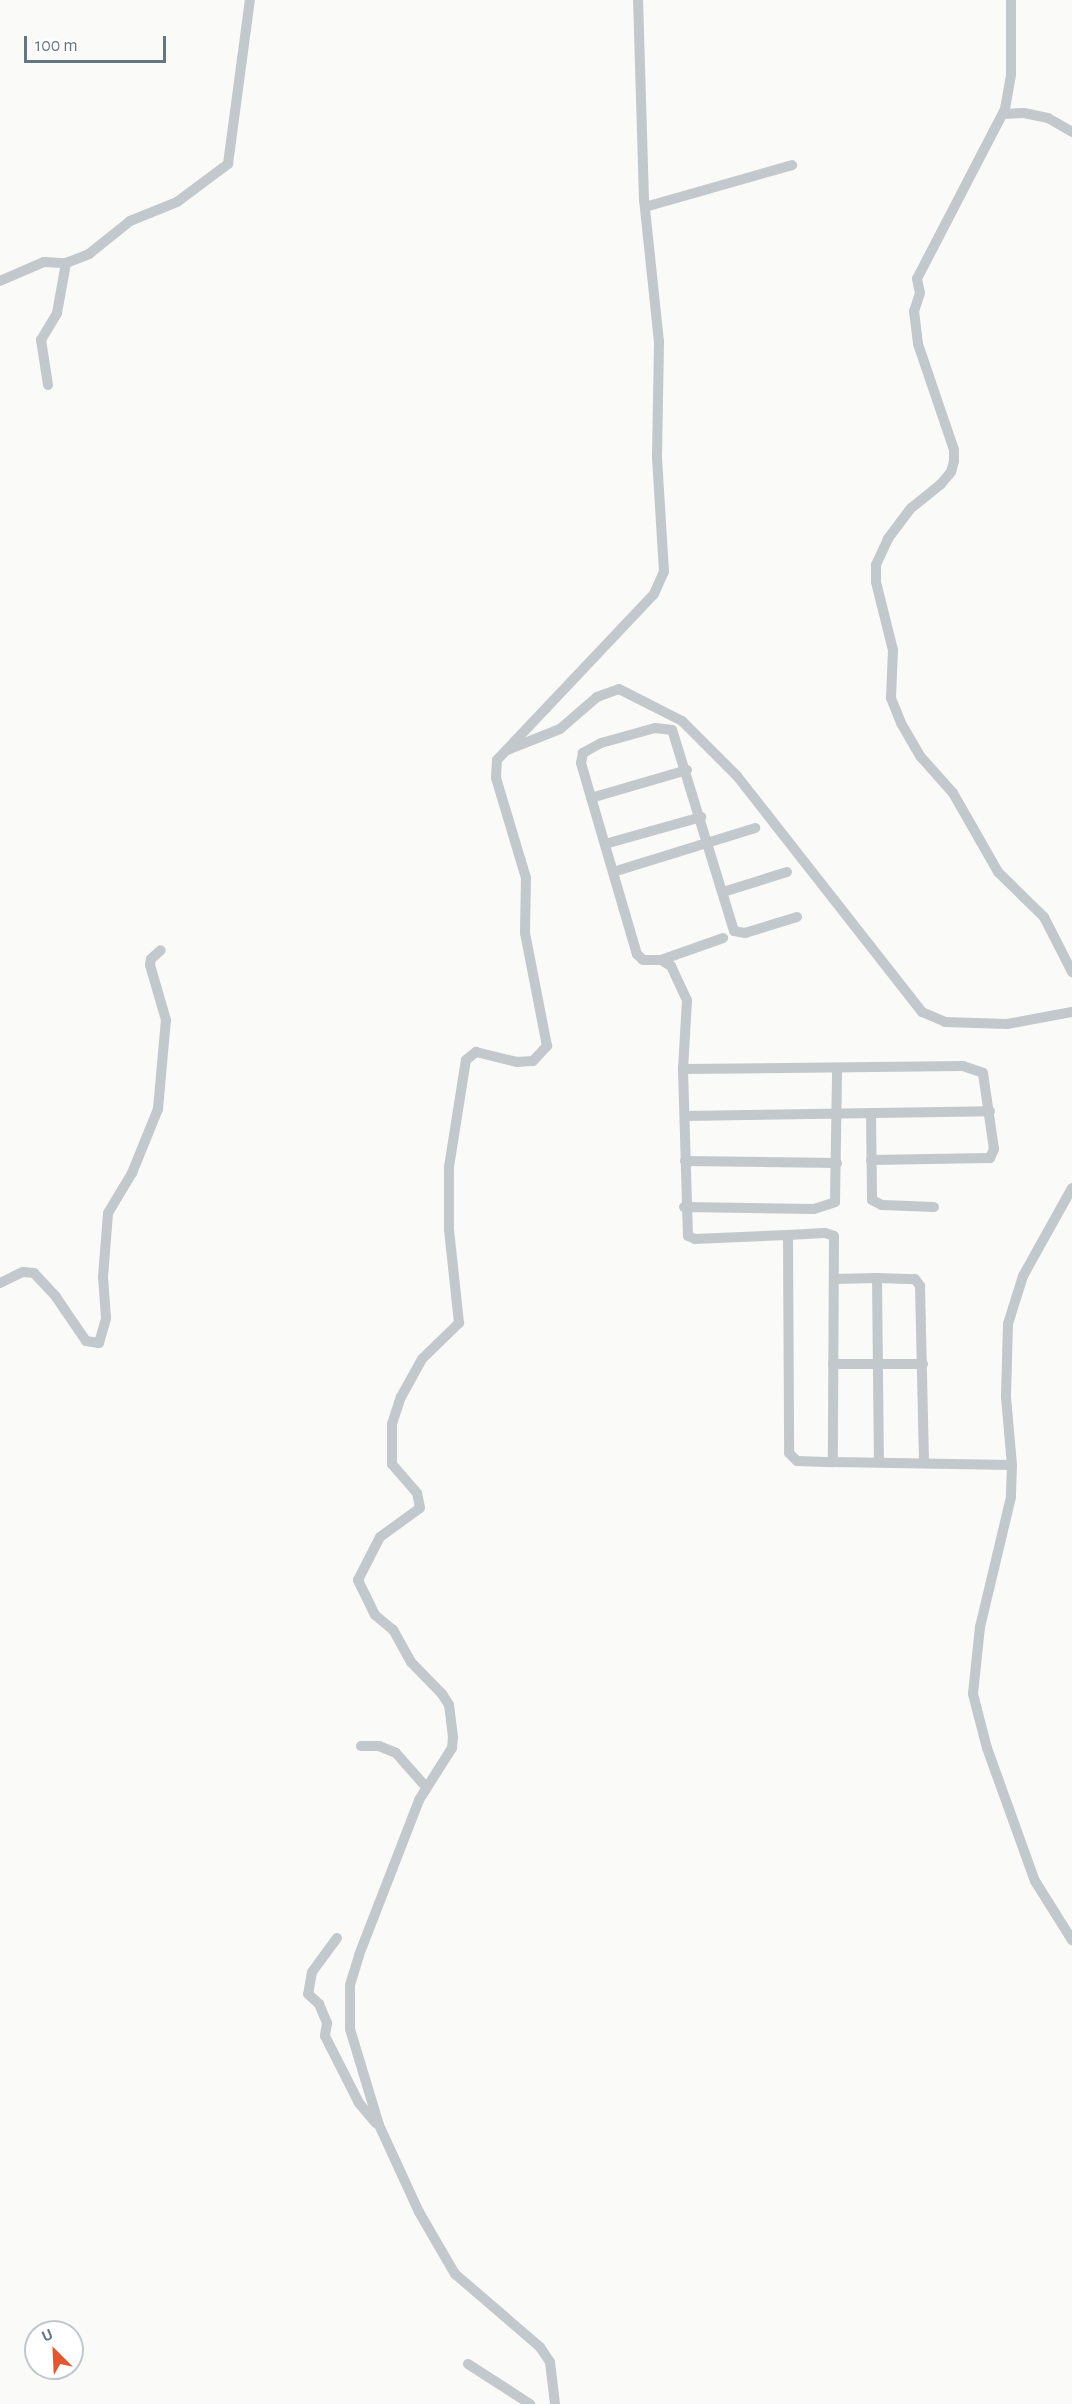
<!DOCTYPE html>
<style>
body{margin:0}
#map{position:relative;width:1072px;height:2404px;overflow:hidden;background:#fafaf8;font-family:"Alegreya Sans",sans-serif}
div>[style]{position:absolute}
.street>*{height:10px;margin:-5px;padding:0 5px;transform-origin:5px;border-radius:5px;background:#c3c8cc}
span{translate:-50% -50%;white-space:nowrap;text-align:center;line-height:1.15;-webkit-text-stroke:6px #fff;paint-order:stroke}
.north{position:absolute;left:24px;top:2320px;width:60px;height:60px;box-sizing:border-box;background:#fff;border:2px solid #c1c8cd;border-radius:50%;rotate:336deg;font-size:16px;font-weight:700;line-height:24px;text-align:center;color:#657683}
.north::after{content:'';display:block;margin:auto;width:21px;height:27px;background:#e4572e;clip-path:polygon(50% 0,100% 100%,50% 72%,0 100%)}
.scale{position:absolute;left:24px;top:36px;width:142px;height:27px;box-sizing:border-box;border:3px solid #657683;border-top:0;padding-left:8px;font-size:18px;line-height:21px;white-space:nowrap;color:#657683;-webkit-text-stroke:4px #fff;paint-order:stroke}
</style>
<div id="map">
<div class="street">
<div style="left:1011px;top:0;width:75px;rotate:90deg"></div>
<div style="left:1011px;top:75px;width:35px;rotate:100deg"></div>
<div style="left:1005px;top:109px;width:191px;rotate:117.4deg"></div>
<div style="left:917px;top:279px;width:14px;rotate:78deg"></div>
<div style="left:920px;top:293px;width:19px;rotate:108deg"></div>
<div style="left:914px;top:311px;width:33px;rotate:83deg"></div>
<div style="left:918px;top:344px;width:112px;rotate:71.2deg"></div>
<div style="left:954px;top:450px;width:11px;rotate:90deg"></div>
<div style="left:954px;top:461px;width:11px;rotate:105deg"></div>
<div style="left:951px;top:472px;width:16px;rotate:130deg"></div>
<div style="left:941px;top:484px;width:38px;rotate:141deg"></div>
<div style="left:911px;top:508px;width:39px;rotate:127deg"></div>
<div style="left:888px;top:539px;width:29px;rotate:115deg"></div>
<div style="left:876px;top:565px;width:17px;rotate:90deg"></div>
<div style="left:876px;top:582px;width:70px;rotate:76deg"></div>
<div style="left:893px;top:650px;width:48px;rotate:92.4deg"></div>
<div style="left:891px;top:698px;width:27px;rotate:68deg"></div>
<div style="left:901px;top:723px;width:39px;rotate:60deg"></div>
<div style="left:921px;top:757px;width:48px;rotate:48.4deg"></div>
<div style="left:953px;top:793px;width:91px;rotate:60.3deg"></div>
<div style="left:998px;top:872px;width:64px;rotate:44.4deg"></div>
<div style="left:1044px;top:917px;width:62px;rotate:63deg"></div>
<div style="left:1003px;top:114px;width:21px;rotate:-3deg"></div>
<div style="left:1024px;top:113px;width:25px;rotate:12deg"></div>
<div style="left:1048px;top:118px;width:28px;rotate:30deg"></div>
<div style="left:645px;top:207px;width:153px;rotate:-15.9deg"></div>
<div style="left:0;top:281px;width:48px;rotate:-23.4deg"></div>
<div style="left:44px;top:262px;width:22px;rotate:3deg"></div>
<div style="left:66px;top:263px;width:25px;rotate:-21deg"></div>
<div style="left:89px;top:254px;width:53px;rotate:-38.8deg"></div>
<div style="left:130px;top:221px;width:51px;rotate:-22deg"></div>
<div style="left:177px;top:202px;width:64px;rotate:-36.7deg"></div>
<div style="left:228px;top:164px;width:165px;rotate:-82.4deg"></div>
<div style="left:48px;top:385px;width:46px;rotate:-98.8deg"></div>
<div style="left:41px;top:340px;width:31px;rotate:-59deg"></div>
<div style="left:57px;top:313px;width:51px;rotate:-79.8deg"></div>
<div style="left:507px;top:750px;width:57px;rotate:-21.6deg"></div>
<div style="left:560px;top:729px;width:49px;rotate:-40.9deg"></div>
<div style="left:597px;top:697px;width:23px;rotate:-20deg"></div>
<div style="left:619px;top:689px;width:71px;rotate:26.9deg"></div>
<div style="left:682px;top:721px;width:78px;rotate:45deg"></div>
<div style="left:737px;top:776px;width:300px;rotate:51.9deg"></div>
<div style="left:922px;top:1012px;width:25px;rotate:23deg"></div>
<div style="left:945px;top:1022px;width:62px;rotate:1.8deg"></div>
<div style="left:1007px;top:1024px;width:66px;rotate:-10.5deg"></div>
<div style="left:591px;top:798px;width:100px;rotate:-16.3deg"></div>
<div style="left:605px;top:844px;width:100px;rotate:-15.7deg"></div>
<div style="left:613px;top:872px;width:149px;rotate:-17.2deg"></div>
<div style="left:723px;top:892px;width:67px;rotate:-17.4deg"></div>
<div style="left:797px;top:917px;width:54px;rotate:162.9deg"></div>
<div style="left:745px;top:933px;width:11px;rotate:-170deg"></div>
<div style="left:734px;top:931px;width:210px;rotate:-107.1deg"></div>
<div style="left:672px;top:730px;width:17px;rotate:-173deg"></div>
<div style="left:655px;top:728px;width:56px;rotate:164.5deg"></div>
<div style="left:601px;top:743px;width:21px;rotate:151deg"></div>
<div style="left:583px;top:753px;width:10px;rotate:101deg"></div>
<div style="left:581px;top:763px;width:199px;rotate:73.7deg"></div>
<div style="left:637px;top:954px;width:8px;rotate:45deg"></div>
<div style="left:643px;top:960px;width:18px"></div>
<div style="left:661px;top:960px;width:12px;rotate:31deg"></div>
<div style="left:671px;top:966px;width:38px;rotate:65deg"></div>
<div style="left:687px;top:1000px;width:69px;rotate:93.3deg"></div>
<div style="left:683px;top:1069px;width:167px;rotate:88.3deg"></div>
<div style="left:688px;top:1236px;width:8px;rotate:23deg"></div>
<div style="left:695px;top:1239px;width:93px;rotate:-2.5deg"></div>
<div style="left:788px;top:1235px;width:218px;rotate:89.7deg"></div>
<div style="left:789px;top:1453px;width:11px;rotate:45deg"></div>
<div style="left:797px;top:1461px;width:36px;rotate:2deg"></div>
<div style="left:661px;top:960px;width:66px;rotate:-19.5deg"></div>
<div style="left:683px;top:1069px;width:280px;rotate:-0.6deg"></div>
<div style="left:963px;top:1066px;width:21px;rotate:19deg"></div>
<div style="left:983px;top:1073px;width:77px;rotate:81.8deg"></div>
<div style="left:994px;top:1149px;width:10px;rotate:114deg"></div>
<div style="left:990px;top:1158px;width:119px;rotate:179deg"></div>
<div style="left:871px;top:1114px;width:86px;rotate:89.3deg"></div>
<div style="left:872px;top:1200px;width:11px;rotate:27deg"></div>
<div style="left:882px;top:1205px;width:52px;rotate:2.2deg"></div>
<div style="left:685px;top:1116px;width:305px;rotate:-0.9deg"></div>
<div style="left:685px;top:1161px;width:152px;rotate:0.8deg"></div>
<div style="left:1072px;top:1188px;width:101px;rotate:119.1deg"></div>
<div style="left:1023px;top:1276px;width:50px;rotate:107.4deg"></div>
<div style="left:1008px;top:1324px;width:73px;rotate:91.6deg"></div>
<div style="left:1006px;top:1397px;width:68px;rotate:85deg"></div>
<div style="left:1012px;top:1465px;width:32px;rotate:92deg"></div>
<div style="left:1011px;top:1497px;width:134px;rotate:103.4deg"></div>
<div style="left:980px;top:1627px;width:67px;rotate:96deg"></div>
<div style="left:973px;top:1694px;width:56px;rotate:75.5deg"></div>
<div style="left:987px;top:1748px;width:141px;rotate:70.2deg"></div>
<div style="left:1035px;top:1881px;width:70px;rotate:57.9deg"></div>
<div style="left:684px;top:1207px;width:130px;rotate:0.9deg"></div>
<div style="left:814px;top:1209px;width:22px;rotate:-18deg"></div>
<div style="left:835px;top:1202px;width:134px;rotate:-89.1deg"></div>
<div style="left:788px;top:1235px;width:37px;rotate:-3deg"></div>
<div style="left:825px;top:1233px;width:9px;rotate:18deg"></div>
<div style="left:834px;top:1236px;width:226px;rotate:90.3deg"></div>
<div style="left:833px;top:1462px;width:179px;rotate:1deg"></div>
<div style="left:877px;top:1278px;width:38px;rotate:2deg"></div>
<div style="left:915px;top:1279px;width:9px;rotate:54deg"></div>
<div style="left:920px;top:1286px;width:175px;rotate:88.7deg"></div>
<div style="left:834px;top:1279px;width:43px;rotate:-1.3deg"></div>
<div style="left:877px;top:1278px;width:184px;rotate:89.4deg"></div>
<div style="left:0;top:1283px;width:25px;rotate:-26deg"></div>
<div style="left:23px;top:1272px;width:11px;rotate:5deg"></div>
<div style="left:34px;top:1273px;width:33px;rotate:47deg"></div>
<div style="left:56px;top:1297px;width:53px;rotate:55.7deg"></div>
<div style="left:86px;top:1341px;width:13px;rotate:9deg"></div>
<div style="left:99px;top:1343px;width:26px;rotate:-74deg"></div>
<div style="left:106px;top:1318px;width:41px;rotate:-94.2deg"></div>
<div style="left:103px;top:1277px;width:64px;rotate:-85.5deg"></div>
<div style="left:108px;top:1213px;width:47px;rotate:-59deg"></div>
<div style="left:132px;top:1173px;width:69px;rotate:-67.9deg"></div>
<div style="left:158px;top:1109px;width:89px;rotate:-84.9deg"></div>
<div style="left:166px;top:1020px;width:57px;rotate:-106.2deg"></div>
<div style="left:150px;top:965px;width:6px;rotate:-81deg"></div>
<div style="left:151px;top:959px;width:13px;rotate:-42deg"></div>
<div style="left:833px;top:1364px;width:90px"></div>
<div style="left:361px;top:1746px;width:18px"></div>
<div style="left:379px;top:1746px;width:18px;rotate:22deg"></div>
<div style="left:396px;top:1753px;width:45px;rotate:48.6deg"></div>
<div style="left:337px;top:1938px;width:42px;rotate:126.3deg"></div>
<div style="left:312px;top:1972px;width:22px;rotate:100deg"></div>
<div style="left:308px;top:1994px;width:15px;rotate:42deg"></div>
<div style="left:319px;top:2004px;width:21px;rotate:67deg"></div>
<div style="left:327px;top:2023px;width:13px;rotate:99deg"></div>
<div style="left:325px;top:2036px;width:75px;rotate:63.1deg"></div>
<div style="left:359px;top:2103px;width:26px;rotate:50deg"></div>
<div style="left:468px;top:2364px;width:74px;rotate:32.8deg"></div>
<div style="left:555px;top:2404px;width:42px;rotate:-96.8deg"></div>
<div style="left:550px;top:2362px;width:18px;rotate:-124deg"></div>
<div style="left:540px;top:2347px;width:112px;rotate:-139.3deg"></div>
<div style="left:455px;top:2274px;width:72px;rotate:-120.1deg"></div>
<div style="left:419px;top:2212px;width:96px;rotate:-114.7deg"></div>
<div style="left:379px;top:2125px;width:100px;rotate:-106.8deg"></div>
<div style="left:350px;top:2029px;width:44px;rotate:-90deg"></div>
<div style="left:350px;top:1985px;width:31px;rotate:-73deg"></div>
<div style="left:359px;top:1955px;width:166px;rotate:-68.8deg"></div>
<div style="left:419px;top:1800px;width:62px;rotate:-57.6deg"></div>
<div style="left:452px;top:1748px;width:11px;rotate:-85deg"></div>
<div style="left:453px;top:1737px;width:32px;rotate:-97deg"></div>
<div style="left:449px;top:1705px;width:13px;rotate:-122deg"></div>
<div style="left:442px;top:1694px;width:45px;rotate:-134.1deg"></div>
<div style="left:411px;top:1662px;width:37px;rotate:-119deg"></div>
<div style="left:393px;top:1630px;width:23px;rotate:-140deg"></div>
<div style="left:375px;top:1615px;width:39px;rotate:-116deg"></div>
<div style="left:358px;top:1580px;width:48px;rotate:-62.9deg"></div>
<div style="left:380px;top:1537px;width:49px;rotate:-35.9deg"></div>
<div style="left:420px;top:1508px;width:15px;rotate:-101deg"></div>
<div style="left:417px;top:1493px;width:38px;rotate:-131deg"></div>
<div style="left:392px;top:1464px;width:40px;rotate:-90deg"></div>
<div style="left:392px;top:1424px;width:28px;rotate:-72deg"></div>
<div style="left:401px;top:1397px;width:43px;rotate:-61.1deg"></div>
<div style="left:422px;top:1359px;width:52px;rotate:-44.2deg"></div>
<div style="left:459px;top:1323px;width:95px;rotate:-96.1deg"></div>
<div style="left:449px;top:1229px;width:62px;rotate:-90deg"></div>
<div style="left:449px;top:1167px;width:108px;rotate:-81deg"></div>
<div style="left:466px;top:1060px;width:13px;rotate:-39deg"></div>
<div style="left:476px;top:1052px;width:42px;rotate:13.7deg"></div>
<div style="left:517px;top:1062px;width:16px;rotate:-4deg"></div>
<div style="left:533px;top:1061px;width:21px;rotate:-47deg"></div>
<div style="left:547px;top:1046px;width:115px;rotate:-101deg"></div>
<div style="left:525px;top:933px;width:55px;rotate:-89deg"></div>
<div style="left:526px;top:878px;width:104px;rotate:-106.7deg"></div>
<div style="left:496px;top:778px;width:18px;rotate:-87deg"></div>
<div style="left:497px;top:760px;width:228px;rotate:-46.6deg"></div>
<div style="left:654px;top:594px;width:24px;rotate:-66deg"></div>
<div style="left:664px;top:572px;width:115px;rotate:-93.5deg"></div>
<div style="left:657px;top:457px;width:115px;rotate:-89deg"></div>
<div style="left:659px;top:342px;width:143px;rotate:-96deg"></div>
<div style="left:644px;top:200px;width:200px;rotate:-91.7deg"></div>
</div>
<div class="north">U</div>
<div class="scale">100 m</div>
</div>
